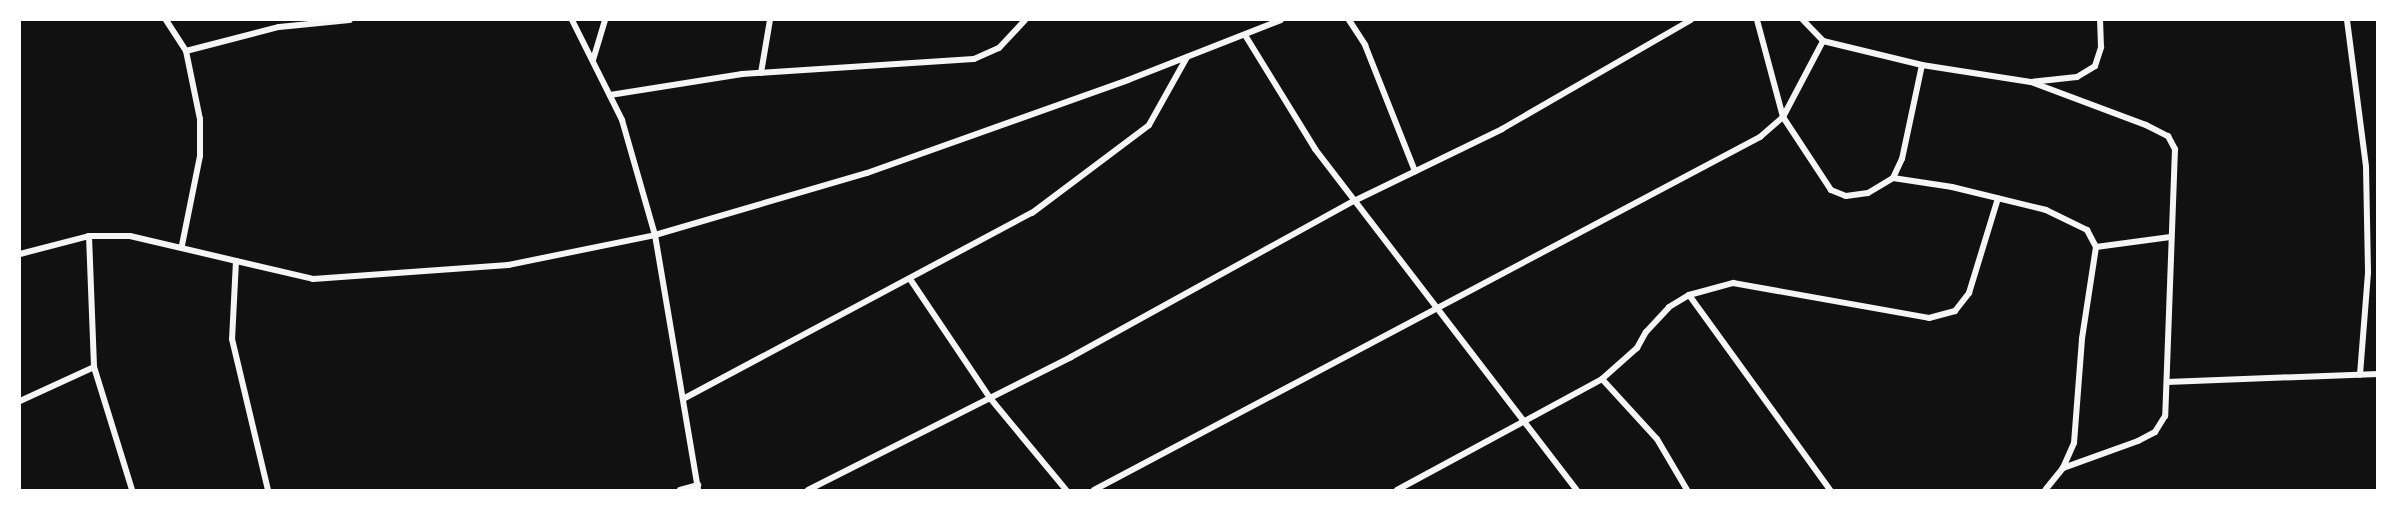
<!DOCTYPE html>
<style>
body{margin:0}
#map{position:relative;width:2397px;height:510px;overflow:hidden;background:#111;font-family:Jost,sans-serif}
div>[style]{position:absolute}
.minor>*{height:6px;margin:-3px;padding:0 3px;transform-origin:3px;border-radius:3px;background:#f5f5f5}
span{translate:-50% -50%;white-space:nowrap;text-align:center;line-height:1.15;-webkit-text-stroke:4.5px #fff;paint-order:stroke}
.frame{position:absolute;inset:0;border:21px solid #fff;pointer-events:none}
</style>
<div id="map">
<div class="minor">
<div style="left:166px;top:20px;width:37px;rotate:57deg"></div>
<div style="left:186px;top:51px;width:69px;rotate:78.4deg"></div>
<div style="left:200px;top:119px;width:37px;rotate:90deg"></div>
<div style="left:200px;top:156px;width:91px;rotate:101.4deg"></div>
<div style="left:572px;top:20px;width:112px;rotate:63.4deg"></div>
<div style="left:622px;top:120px;width:120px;rotate:74deg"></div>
<div style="left:655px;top:235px;width:259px;rotate:80.4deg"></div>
<div style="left:1349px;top:20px;width:30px;rotate:57deg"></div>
<div style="left:1365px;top:45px;width:136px;rotate:68.4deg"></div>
<div style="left:1757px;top:20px;width:100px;rotate:75deg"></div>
<div style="left:1783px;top:117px;width:87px;rotate:56.7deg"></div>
<div style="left:1831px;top:190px;width:16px;rotate:22deg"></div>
<div style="left:1846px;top:196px;width:22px;rotate:-8deg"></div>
<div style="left:1868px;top:193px;width:29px;rotate:-31deg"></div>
<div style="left:1893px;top:178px;width:21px;rotate:-65deg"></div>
<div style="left:1902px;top:159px;width:96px;rotate:-78deg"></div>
<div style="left:1803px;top:20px;width:29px;rotate:46deg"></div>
<div style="left:1823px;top:41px;width:102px;rotate:13.6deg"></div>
<div style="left:1922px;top:65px;width:110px;rotate:8.9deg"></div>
<div style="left:2031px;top:82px;width:46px;rotate:-6.2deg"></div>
<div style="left:2077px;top:77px;width:21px;rotate:-31deg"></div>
<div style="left:2095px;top:66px;width:20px;rotate:-72deg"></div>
<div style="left:2101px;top:47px;width:27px;rotate:-92deg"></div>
<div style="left:2347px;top:20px;width:148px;rotate:82.6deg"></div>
<div style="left:2366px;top:167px;width:106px;rotate:88.9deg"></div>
<div style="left:2368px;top:273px;width:102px;rotate:94.5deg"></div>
<div style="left:1245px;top:35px;width:134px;rotate:58.4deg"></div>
<div style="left:1315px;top:149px;width:430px;rotate:52.5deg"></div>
<div style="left:186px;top:51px;width:96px;rotate:-14.5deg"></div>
<div style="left:279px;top:27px;width:71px;rotate:-5.6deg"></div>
<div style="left:593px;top:60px;width:42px;rotate:-73.3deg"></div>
<div style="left:761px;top:73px;width:54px;rotate:-80.4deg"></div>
<div style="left:2031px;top:82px;width:123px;rotate:20.5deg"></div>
<div style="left:2146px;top:125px;width:25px;rotate:27deg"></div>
<div style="left:2168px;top:136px;width:15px;rotate:62deg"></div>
<div style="left:2175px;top:149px;width:267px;rotate:92.1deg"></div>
<div style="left:2165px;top:416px;width:19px;rotate:122deg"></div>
<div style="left:2155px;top:432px;width:19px;rotate:152deg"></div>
<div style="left:2138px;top:441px;width:80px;rotate:160.2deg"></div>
<div style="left:610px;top:95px;width:134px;rotate:-9deg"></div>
<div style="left:742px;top:74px;width:232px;rotate:-3.7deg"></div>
<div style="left:974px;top:59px;width:27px;rotate:-24deg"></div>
<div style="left:999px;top:48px;width:38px;rotate:-47deg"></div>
<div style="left:1893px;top:178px;width:60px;rotate:8.7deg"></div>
<div style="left:1952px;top:187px;width:97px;rotate:13.7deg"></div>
<div style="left:2046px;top:210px;width:46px;rotate:26deg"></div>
<div style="left:2087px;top:230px;width:19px;rotate:62deg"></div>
<div style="left:2096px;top:247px;width:93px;rotate:98.7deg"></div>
<div style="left:2082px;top:339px;width:104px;rotate:94.4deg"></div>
<div style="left:2074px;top:443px;width:27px;rotate:114deg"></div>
<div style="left:2063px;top:468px;width:28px;rotate:129deg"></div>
<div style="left:89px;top:236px;width:131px;rotate:87.8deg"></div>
<div style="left:94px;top:367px;width:129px;rotate:72.8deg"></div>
<div style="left:2096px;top:247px;width:75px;rotate:-7.7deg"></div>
<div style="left:20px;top:254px;width:71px;rotate:-14.6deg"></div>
<div style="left:89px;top:236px;width:41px"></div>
<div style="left:130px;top:236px;width:188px;rotate:13.2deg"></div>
<div style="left:313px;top:279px;width:196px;rotate:-4.1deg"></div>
<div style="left:508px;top:265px;width:150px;rotate:-11.5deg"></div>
<div style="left:655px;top:235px;width:221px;rotate:-16.3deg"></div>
<div style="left:867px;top:173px;width:277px;rotate:-19.6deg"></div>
<div style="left:1128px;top:80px;width:164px;rotate:-21.4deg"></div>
<div style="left:236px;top:261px;width:78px;rotate:92.9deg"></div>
<div style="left:232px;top:339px;width:155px;rotate:76.6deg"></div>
<div style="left:910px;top:279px;width:143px;rotate:56.1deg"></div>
<div style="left:990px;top:398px;width:119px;rotate:50.4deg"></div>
<div style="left:1689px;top:295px;width:241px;rotate:54.1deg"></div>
<div style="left:1602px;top:379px;width:81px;rotate:47.5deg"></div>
<div style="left:1657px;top:439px;width:59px;rotate:59.5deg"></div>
<div style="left:2167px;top:382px;width:211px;rotate:-2.2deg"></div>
<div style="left:683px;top:399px;width:395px;rotate:-28.1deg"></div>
<div style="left:1032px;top:213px;width:146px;rotate:-36.9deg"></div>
<div style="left:1149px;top:125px;width:78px;rotate:-60.8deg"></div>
<div style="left:20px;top:401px;width:81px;rotate:-24.7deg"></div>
<div style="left:680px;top:490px;width:19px;rotate:-16deg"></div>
<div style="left:808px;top:490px;width:295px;rotate:-26.8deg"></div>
<div style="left:1071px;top:357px;width:323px;rotate:-28.9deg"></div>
<div style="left:1354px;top:201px;width:165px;rotate:-25.9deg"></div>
<div style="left:1502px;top:129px;width:218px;rotate:-30deg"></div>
<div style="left:1094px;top:490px;width:754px;rotate:-27.92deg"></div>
<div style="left:1760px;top:137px;width:30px;rotate:-41deg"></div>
<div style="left:1783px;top:117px;width:86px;rotate:-62.2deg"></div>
<div style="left:1397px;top:490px;width:233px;rotate:-28.4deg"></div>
<div style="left:1602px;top:379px;width:47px;rotate:-41.5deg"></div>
<div style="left:1637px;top:348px;width:18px;rotate:-61deg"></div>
<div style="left:1646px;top:332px;width:34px;rotate:-47deg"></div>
<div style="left:1669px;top:307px;width:23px;rotate:-31deg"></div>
<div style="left:1689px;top:295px;width:46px;rotate:-15.3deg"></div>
<div style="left:1733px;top:283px;width:199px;rotate:10.1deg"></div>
<div style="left:1929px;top:318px;width:27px;rotate:-15deg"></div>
<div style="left:1955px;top:311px;width:23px;rotate:-52deg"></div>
<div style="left:1969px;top:293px;width:99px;rotate:-73deg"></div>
</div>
<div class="frame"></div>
</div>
